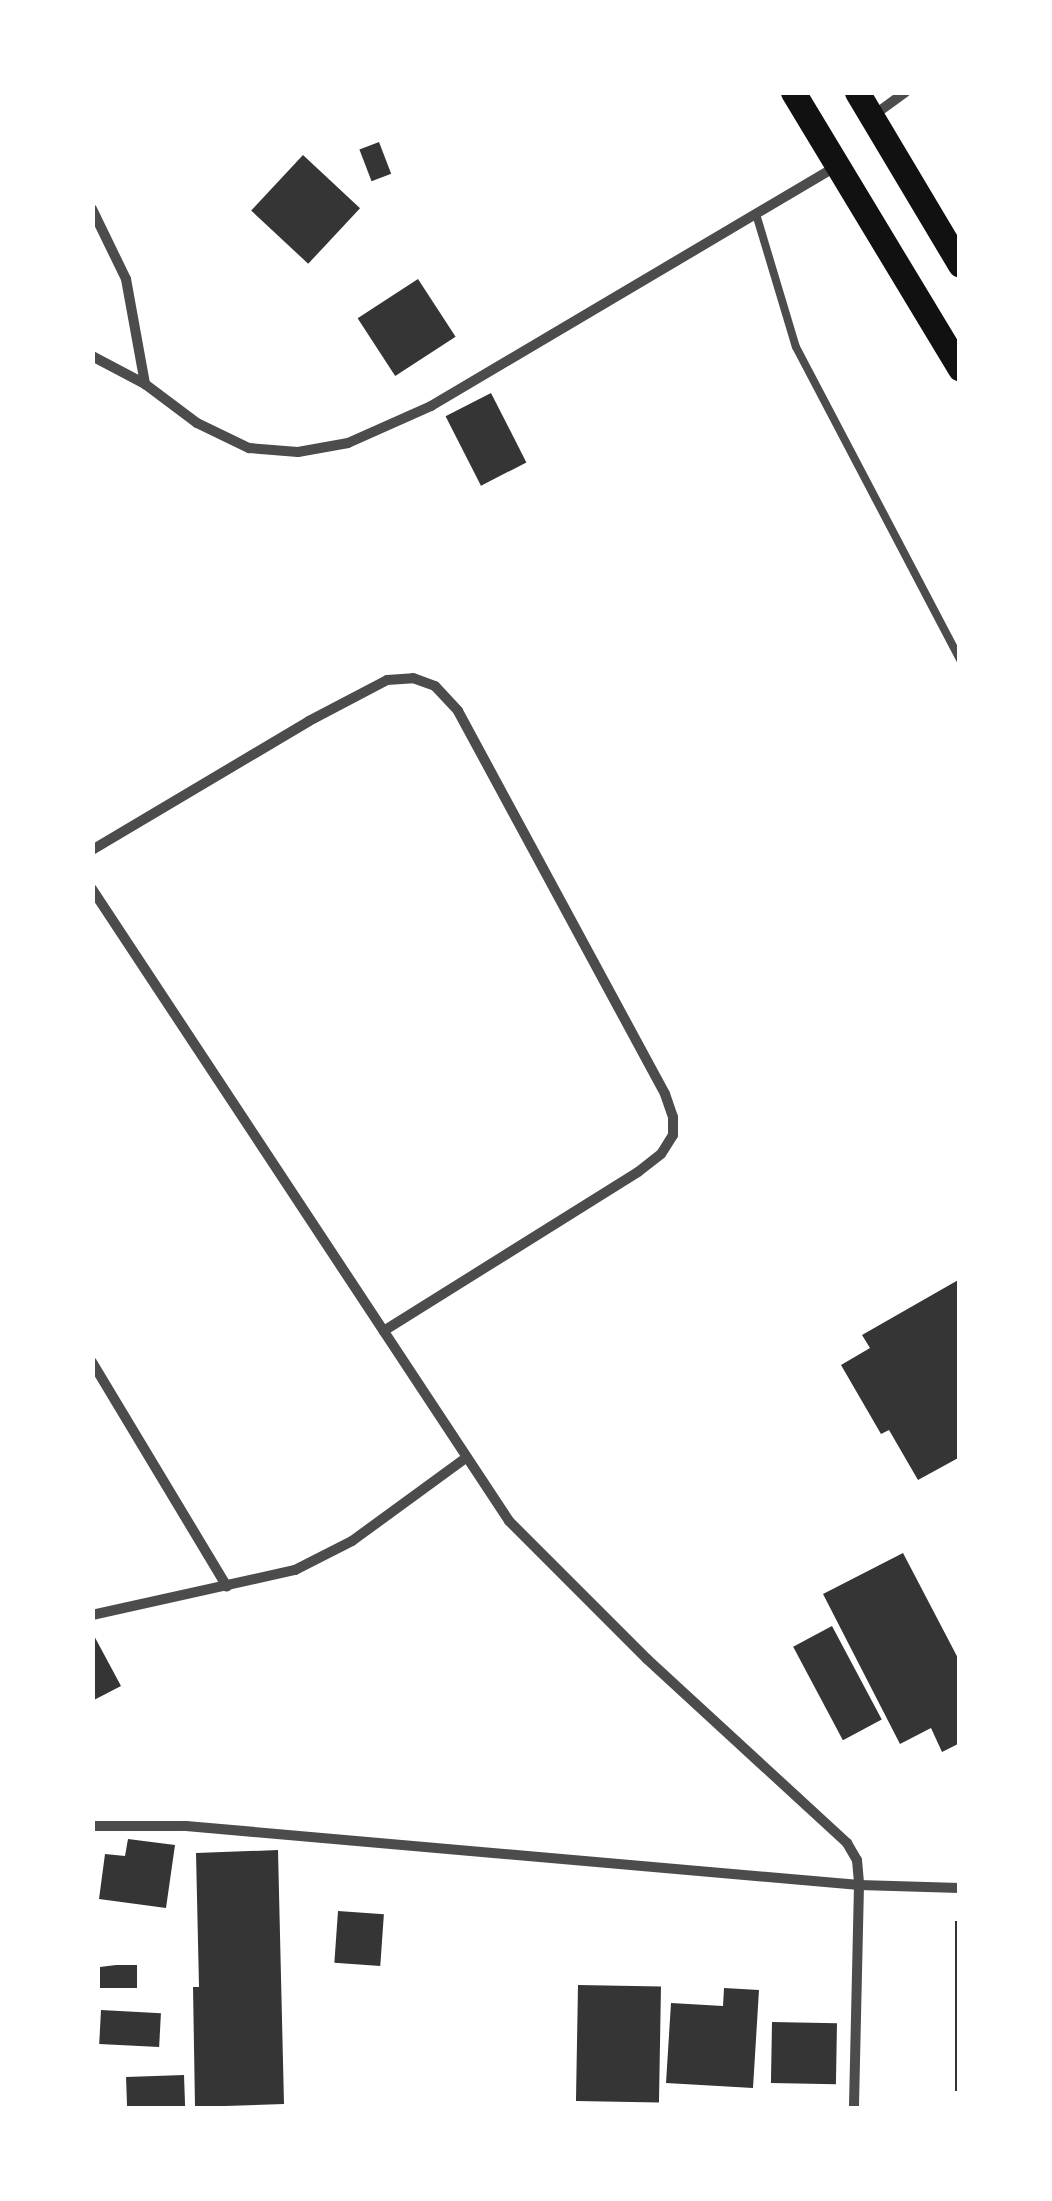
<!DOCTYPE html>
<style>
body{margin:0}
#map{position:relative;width:1052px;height:2201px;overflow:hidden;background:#fff;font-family:"Titillium Web",sans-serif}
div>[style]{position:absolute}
.building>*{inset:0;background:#353535;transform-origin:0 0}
.service>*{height:8px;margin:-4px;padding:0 4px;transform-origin:4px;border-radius:4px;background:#4c4c4c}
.minor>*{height:10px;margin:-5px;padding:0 5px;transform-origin:5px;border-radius:5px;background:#4c4c4c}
.primary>*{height:25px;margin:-12.5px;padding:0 12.5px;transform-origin:12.5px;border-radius:12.5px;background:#111}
span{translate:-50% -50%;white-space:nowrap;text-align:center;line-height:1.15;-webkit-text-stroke:8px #fff;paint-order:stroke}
.frame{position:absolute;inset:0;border:95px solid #fff;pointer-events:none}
</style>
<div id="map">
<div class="building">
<div style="left:379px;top:142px;width:34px;height:21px;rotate:69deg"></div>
<div style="left:303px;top:155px;width:78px;height:76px;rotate:43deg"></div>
<div style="left:418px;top:279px;width:69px;height:72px;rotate:57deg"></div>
<div style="left:491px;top:393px;width:78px;height:51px;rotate:63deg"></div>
<div style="clip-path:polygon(960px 1279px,960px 1457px,918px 1480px,889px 1430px,881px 1434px,841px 1365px,870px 1348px,862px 1335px)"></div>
<div style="clip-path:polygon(903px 1553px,960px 1662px,960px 1743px,942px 1752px,931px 1728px,900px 1744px,823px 1594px)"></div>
<div style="left:832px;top:1626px;width:106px;height:44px;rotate:62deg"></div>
<div style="clip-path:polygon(92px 1632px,121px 1686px,92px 1701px)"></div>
<div style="clip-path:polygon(128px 1839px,175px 1845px,166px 1908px,99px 1899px,105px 1854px,125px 1856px)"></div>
<div style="clip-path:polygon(278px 1850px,284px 2104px,195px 2107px,193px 1987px,199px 1987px,196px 1853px)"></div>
<div style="left:338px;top:1911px;width:46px;height:52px;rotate:4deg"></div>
<div style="left:955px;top:1921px;width:5px;height:170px"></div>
<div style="clip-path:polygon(116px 1965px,137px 1965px,137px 1988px,100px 1988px,100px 1967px)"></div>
<div style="left:578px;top:1985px;width:83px;height:116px;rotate:1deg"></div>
<div style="clip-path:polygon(724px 1988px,759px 1990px,753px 2088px,666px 2083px,671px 2003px,723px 2006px)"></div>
<div style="left:101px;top:2010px;width:60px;height:34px;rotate:3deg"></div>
<div style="left:772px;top:2022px;width:65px;height:61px;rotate:1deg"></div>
<div style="left:184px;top:2075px;width:33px;height:58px;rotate:88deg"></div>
</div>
<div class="service">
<div style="left:756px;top:214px;width:139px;rotate:73.3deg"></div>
<div style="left:796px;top:347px;width:353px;rotate:62.3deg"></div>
</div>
<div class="minor">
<div style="left:874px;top:115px;width:39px;rotate:-36deg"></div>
<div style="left:92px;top:209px;width:78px;rotate:64.1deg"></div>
<div style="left:126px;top:279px;width:107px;rotate:79.7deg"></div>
<div style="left:92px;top:356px;width:60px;rotate:27.8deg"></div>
<div style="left:145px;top:384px;width:65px;rotate:36.9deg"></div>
<div style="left:197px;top:423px;width:58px;rotate:25.7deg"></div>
<div style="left:249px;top:448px;width:49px;rotate:4.7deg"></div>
<div style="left:298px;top:452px;width:51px;rotate:-10.2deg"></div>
<div style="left:348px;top:443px;width:91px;rotate:-24deg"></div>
<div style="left:431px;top:406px;width:472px;rotate:-30.6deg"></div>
<div style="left:92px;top:850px;width:252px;rotate:-30.7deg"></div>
<div style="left:309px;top:721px;width:88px;rotate:-27.7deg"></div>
<div style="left:387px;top:680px;width:26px;rotate:-4deg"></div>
<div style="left:413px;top:678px;width:23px;rotate:20deg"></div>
<div style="left:435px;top:686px;width:34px;rotate:47deg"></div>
<div style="left:458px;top:711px;width:435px;rotate:61.6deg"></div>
<div style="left:665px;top:1094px;width:24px;rotate:71deg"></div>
<div style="left:673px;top:1117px;width:18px;rotate:90deg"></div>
<div style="left:673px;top:1135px;width:22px;rotate:122deg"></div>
<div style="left:661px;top:1154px;width:29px;rotate:142deg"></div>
<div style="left:638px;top:1172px;width:300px;rotate:148deg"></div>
<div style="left:92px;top:889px;width:757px;rotate:56.58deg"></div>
<div style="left:509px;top:1521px;width:195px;rotate:45deg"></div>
<div style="left:647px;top:1659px;width:272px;rotate:42.6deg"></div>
<div style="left:847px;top:1843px;width:20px;rotate:60deg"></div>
<div style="left:857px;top:1860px;width:25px;rotate:85deg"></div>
<div style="left:859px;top:1885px;width:223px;rotate:91.3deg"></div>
<div style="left:92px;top:1362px;width:262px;rotate:59deg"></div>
<div style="left:92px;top:1615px;width:208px;rotate:-12.5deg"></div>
<div style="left:295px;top:1570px;width:64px;rotate:-27deg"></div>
<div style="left:352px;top:1541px;width:142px;rotate:-36.1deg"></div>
<div style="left:92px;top:1826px;width:94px"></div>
<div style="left:186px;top:1826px;width:676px;rotate:5.01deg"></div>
<div style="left:859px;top:1885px;width:101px;rotate:1.7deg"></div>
</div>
<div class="primary">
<div style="left:793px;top:92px;width:323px;rotate:58.9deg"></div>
<div style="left:857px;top:92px;width:201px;rotate:59.2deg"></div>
</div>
<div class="frame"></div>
</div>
